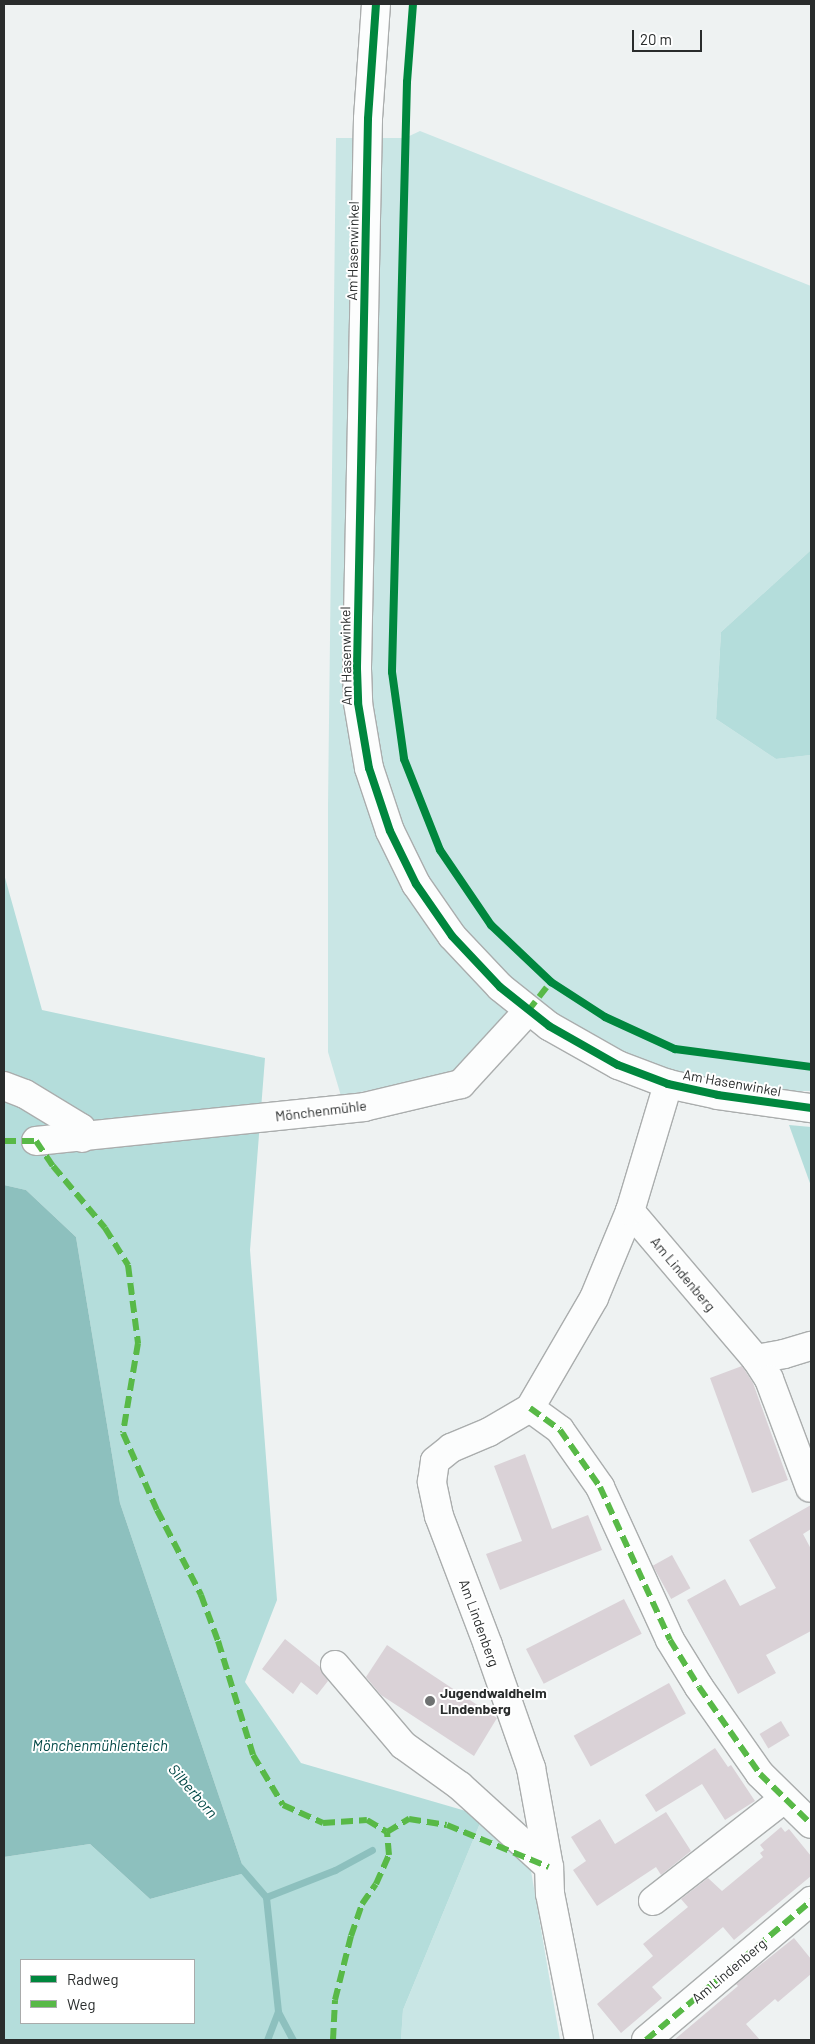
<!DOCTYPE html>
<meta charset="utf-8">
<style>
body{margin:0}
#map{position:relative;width:815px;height:2044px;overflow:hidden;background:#eef2f2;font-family:Barlow,sans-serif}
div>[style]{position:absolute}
.green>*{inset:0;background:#c9e6e5}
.forest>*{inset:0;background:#b4dddb}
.water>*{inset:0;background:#8dc0be}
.stream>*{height:7px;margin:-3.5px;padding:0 3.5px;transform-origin:3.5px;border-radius:3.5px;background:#8dc0be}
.building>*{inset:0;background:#dad2d7;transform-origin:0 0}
.roads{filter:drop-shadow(1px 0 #aaadad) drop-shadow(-1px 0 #aaadad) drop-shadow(0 1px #aaadad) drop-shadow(0 -1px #aaadad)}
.minor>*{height:28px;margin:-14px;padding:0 14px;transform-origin:14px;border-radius:14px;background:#fcfdfd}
.quiet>*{height:6px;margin-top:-3px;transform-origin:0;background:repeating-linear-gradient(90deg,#58b947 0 12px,transparent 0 18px)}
.cycleway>*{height:8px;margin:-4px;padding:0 4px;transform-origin:4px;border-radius:4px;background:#00873e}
.dots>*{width:14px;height:14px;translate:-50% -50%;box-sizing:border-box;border:2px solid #fff;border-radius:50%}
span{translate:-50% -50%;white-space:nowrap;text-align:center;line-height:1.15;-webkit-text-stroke:4px #fff;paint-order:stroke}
.street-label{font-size:14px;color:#292c2c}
.poi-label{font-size:14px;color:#292c2c;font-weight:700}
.left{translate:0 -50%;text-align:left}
.water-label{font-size:15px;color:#024846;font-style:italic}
.frame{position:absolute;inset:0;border:5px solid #292c2c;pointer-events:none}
.legend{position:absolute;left:20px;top:1959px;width:175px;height:65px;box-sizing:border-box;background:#fff;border:1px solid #a9abab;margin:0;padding:6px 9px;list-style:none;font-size:15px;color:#292c2c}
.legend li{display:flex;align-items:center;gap:10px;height:25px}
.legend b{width:25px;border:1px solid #a9abab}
.scale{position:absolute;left:632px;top:30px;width:70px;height:22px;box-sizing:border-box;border:2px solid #292c2c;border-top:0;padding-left:6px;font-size:15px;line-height:18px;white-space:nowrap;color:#292c2c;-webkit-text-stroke:4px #fff;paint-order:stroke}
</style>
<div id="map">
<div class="green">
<div style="clip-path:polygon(420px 131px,811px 286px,811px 550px,721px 632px,716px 719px,776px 759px,811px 755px,811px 1091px,778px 1091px,674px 1071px,619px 1050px,571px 1027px,526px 992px,454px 1073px,341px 1096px,328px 1052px,328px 805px,336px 138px,405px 138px)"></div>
<div style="clip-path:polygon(483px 1816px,525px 1836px,560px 2040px,401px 2040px,403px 2010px)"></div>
</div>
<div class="forest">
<div style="clip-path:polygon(811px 550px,811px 755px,776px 759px,716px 719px,721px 632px)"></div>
<div style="clip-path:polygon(evenodd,4px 874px,42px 1010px,265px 1058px,250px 1250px,277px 1600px,245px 1682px,301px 1763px,483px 1816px,403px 2010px,401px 2040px,4px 2040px,4px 1857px,90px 1844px,150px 1899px,245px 1873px,120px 1503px,76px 1237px,26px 1190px,4px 1185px,4px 874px,21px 1960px,194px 1960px,194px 2023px,21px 2023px,21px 1960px)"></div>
<div style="clip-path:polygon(789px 1125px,811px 1127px,811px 1186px)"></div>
</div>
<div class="water">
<div style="clip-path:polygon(4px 1185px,26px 1190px,76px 1237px,120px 1503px,245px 1873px,150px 1899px,90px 1844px,4px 1857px)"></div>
</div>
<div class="stream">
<div style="left:240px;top:1867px;width:40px;rotate:49deg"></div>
<div style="left:266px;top:1897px;width:116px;rotate:84deg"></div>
<div style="left:278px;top:2012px;width:32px;rotate:62deg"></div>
<div style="left:266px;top:1897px;width:74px;rotate:-21.4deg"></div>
<div style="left:335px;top:1870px;width:42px;rotate:-28.4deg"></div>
<div style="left:267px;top:2040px;width:30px;rotate:-69deg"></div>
</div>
<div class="building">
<div style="clip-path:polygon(742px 1366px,753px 1383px,788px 1480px,752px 1493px,710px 1378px)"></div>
<div style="clip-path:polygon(525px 1454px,552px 1529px,588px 1515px,602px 1550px,500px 1590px,486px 1554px,522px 1541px,494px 1466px)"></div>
<div style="clip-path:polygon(811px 1505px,811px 1529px,803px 1534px,811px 1549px,811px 1631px,766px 1655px,776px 1673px,738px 1694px,687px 1600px,725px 1579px,740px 1606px,776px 1588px,749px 1540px)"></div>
<div style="left:672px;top:1555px;width:38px;height:22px;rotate:61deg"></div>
<div style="left:624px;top:1599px;width:39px;height:110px;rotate:63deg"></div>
<div style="clip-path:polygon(285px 1639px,320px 1667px,328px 1681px,317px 1695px,301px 1682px,293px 1694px,262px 1669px)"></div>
<div style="clip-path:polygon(387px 1645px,497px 1718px,474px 1756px,381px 1695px,366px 1677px)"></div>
<div style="left:669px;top:1683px;width:35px;height:109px;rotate:61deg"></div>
<div style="left:781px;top:1721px;width:17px;height:25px;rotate:59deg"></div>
<div style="clip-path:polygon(715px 1748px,728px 1767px,731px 1765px,755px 1801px,725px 1820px,702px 1784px,656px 1812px,645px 1795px)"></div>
<div style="clip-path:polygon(666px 1812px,691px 1851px,661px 1875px,656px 1867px,597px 1906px,573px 1870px,586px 1861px,571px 1837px,600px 1819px,615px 1844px)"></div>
<div style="clip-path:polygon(781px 1827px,785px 1832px,789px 1829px,811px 1856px,811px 1876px,734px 1940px,723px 1927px,652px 1987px,662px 1998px,621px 2033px,597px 2004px,653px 1956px,643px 1944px,688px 1907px,681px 1899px,708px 1878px,722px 1891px,763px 1857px,760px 1853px,764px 1850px,760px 1845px)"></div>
<div style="clip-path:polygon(794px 1938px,811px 1959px,811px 1974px,778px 2002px,775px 1999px,746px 2024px,760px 2040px,674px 2040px,738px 1986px,736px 1984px)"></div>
</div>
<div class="roads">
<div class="minor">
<div style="left:376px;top:4px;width:115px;rotate:94deg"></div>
<div style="left:368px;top:119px;width:550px;rotate:91.15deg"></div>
<div style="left:357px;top:669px;width:34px;rotate:88deg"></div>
<div style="left:358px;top:703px;width:66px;rotate:80.4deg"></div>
<div style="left:369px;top:768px;width:66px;rotate:71.6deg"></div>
<div style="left:390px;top:831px;width:59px;rotate:63.9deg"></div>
<div style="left:416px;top:884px;width:63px;rotate:55.3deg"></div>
<div style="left:452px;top:936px;width:70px;rotate:46.7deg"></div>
<div style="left:500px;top:987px;width:63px;rotate:38.5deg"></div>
<div style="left:549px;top:1026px;width:79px;rotate:29.5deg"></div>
<div style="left:618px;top:1065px;width:53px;rotate:20.8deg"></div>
<div style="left:668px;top:1084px;width:51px;rotate:12.4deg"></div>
<div style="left:718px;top:1095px;width:94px;rotate:8deg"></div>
<div style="left:4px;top:1086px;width:22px;rotate:21deg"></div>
<div style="left:25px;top:1094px;width:66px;rotate:31.3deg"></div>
<div style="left:81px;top:1128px;width:10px;rotate:84deg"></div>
<div style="left:36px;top:1141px;width:330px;rotate:-5.9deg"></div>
<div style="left:364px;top:1107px;width:100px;rotate:-13.3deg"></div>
<div style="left:461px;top:1084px;width:99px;rotate:-47.5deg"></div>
<div style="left:630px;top:1211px;width:194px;rotate:49.6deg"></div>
<div style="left:756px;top:1359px;width:28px;rotate:-10deg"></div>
<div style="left:784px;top:1354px;width:28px;rotate:-17deg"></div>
<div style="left:756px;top:1359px;width:24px;rotate:57deg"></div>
<div style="left:769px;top:1379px;width:116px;rotate:69.4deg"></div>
<div style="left:530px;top:1408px;width:37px;rotate:36deg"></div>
<div style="left:560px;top:1430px;width:70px;rotate:54.9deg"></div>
<div style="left:600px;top:1487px;width:168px;rotate:65.4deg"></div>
<div style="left:670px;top:1640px;width:55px;rotate:58.3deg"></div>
<div style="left:699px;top:1687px;width:106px;rotate:55deg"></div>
<div style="left:760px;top:1774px;width:71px;rotate:44.4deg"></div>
<div style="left:335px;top:1665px;width:105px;rotate:49.6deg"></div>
<div style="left:403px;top:1745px;width:70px;rotate:35.7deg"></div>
<div style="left:460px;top:1786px;width:120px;rotate:42.3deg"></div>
<div style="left:653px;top:1901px;width:166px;rotate:-37.9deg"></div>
<div style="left:579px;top:2040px;width:149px;rotate:-101.2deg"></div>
<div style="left:550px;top:1894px;width:27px;rotate:-92deg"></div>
<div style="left:549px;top:1867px;width:101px;rotate:-100.3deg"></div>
<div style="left:531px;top:1768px;width:130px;rotate:-109.3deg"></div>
<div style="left:488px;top:1645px;width:138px;rotate:-110.8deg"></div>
<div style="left:439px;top:1516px;width:35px;rotate:-102deg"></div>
<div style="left:432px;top:1482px;width:21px;rotate:-82deg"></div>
<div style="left:435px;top:1461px;width:21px;rotate:-39deg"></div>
<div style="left:451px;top:1448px;width:41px;rotate:-22.8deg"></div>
<div style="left:489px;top:1432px;width:48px;rotate:-30.3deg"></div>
<div style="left:530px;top:1408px;width:127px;rotate:-59.8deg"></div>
<div style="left:594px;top:1298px;width:94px;rotate:-67.5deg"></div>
<div style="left:630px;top:1211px;width:133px;rotate:-73.3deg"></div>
<div style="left:646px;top:2040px;width:216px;rotate:-40.1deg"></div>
</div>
</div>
<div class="quiet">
<div style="left:528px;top:1011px;width:37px;rotate:-52deg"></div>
<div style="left:4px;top:1141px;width:32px"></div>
<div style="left:36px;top:1141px;width:30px;rotate:56deg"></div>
<div style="left:53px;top:1166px;width:81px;rotate:50deg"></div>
<div style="left:105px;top:1228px;width:44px;rotate:58.1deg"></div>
<div style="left:128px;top:1265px;width:79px;rotate:82.7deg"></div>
<div style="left:138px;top:1343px;width:91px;rotate:99.5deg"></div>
<div style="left:123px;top:1433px;width:84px;rotate:66.2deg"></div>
<div style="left:157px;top:1510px;width:96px;rotate:62.6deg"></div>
<div style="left:201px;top:1595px;width:49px;rotate:69.7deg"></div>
<div style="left:218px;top:1641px;width:119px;rotate:72.9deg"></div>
<div style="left:253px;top:1755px;width:58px;rotate:59deg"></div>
<div style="left:283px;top:1805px;width:44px;rotate:24.2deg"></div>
<div style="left:323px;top:1823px;width:44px;rotate:-3.9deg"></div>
<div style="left:367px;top:1820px;width:23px;rotate:31deg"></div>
<div style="left:530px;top:1408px;width:37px;rotate:36deg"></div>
<div style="left:560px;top:1430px;width:70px;rotate:54.9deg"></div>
<div style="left:600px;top:1487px;width:168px;rotate:65.4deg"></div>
<div style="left:670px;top:1640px;width:55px;rotate:58.3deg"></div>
<div style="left:699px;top:1687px;width:106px;rotate:55deg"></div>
<div style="left:760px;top:1774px;width:71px;rotate:44.4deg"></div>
<div style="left:387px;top:1832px;width:26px;rotate:-31deg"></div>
<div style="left:409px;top:1819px;width:38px;rotate:9deg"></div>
<div style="left:447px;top:1825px;width:110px;rotate:22.4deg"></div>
<div style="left:333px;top:2040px;width:40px;rotate:-87.1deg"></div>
<div style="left:335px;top:2000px;width:66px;rotate:-76deg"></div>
<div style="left:351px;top:1936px;width:34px;rotate:-71deg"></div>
<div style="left:362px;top:1904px;width:24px;rotate:-55deg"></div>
<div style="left:376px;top:1884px;width:32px;rotate:-66deg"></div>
<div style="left:389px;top:1855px;width:23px;rotate:-95deg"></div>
<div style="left:646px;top:2040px;width:216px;rotate:-40.1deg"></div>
</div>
<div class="cycleway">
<div style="left:376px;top:4px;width:115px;rotate:94deg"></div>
<div style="left:368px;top:119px;width:550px;rotate:91.15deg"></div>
<div style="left:357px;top:669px;width:34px;rotate:88deg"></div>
<div style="left:358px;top:703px;width:66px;rotate:80.4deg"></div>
<div style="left:369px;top:768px;width:66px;rotate:71.6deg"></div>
<div style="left:390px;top:831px;width:59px;rotate:63.9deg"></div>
<div style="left:416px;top:884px;width:63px;rotate:55.3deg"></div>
<div style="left:452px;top:936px;width:70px;rotate:46.7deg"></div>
<div style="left:500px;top:987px;width:63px;rotate:38.5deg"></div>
<div style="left:549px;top:1026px;width:79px;rotate:29.5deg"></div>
<div style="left:618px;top:1065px;width:53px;rotate:20.8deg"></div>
<div style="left:668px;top:1084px;width:51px;rotate:12.4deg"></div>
<div style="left:718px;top:1095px;width:94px;rotate:8deg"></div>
<div style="left:413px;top:4px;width:78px;rotate:94.4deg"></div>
<div style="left:407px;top:82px;width:590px;rotate:91.46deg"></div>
<div style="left:392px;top:672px;width:88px;rotate:82.1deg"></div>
<div style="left:404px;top:759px;width:98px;rotate:68.4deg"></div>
<div style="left:440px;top:850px;width:91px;rotate:55.8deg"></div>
<div style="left:491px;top:925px;width:83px;rotate:43.5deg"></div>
<div style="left:551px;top:982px;width:64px;rotate:32.9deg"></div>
<div style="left:605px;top:1017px;width:77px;rotate:24.6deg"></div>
<div style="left:675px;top:1049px;width:137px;rotate:7.5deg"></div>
</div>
<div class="dots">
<div style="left:430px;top:1701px;background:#6e7171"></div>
</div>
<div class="street-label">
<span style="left:353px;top:251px;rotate:-89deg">Am Hasenwinkel</span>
<span style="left:346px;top:656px;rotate:-91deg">Am Hasenwinkel</span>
<span style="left:732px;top:1083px;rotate:10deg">Am Hasenwinkel</span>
<span style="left:321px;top:1111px;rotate:-7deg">Mönchenmühle</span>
<span style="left:683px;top:1274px;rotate:50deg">Am Lindenberg</span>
<span style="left:479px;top:1623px;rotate:70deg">Am Lindenberg</span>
<span style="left:729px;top:1971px;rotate:-40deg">Am Lindenberg</span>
</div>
<div class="poi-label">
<span class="left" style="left:440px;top:1701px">Jugendwaldheim<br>Lindenberg</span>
</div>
<div class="water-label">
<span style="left:100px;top:1746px">Mönchenmühlenteich</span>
<span style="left:193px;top:1791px;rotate:49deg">Silberborn</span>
</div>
<div class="frame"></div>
<ul class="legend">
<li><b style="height:6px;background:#00873e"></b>Radweg</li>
<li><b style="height:6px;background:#58b947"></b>Weg</li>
</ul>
<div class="scale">20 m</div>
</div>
